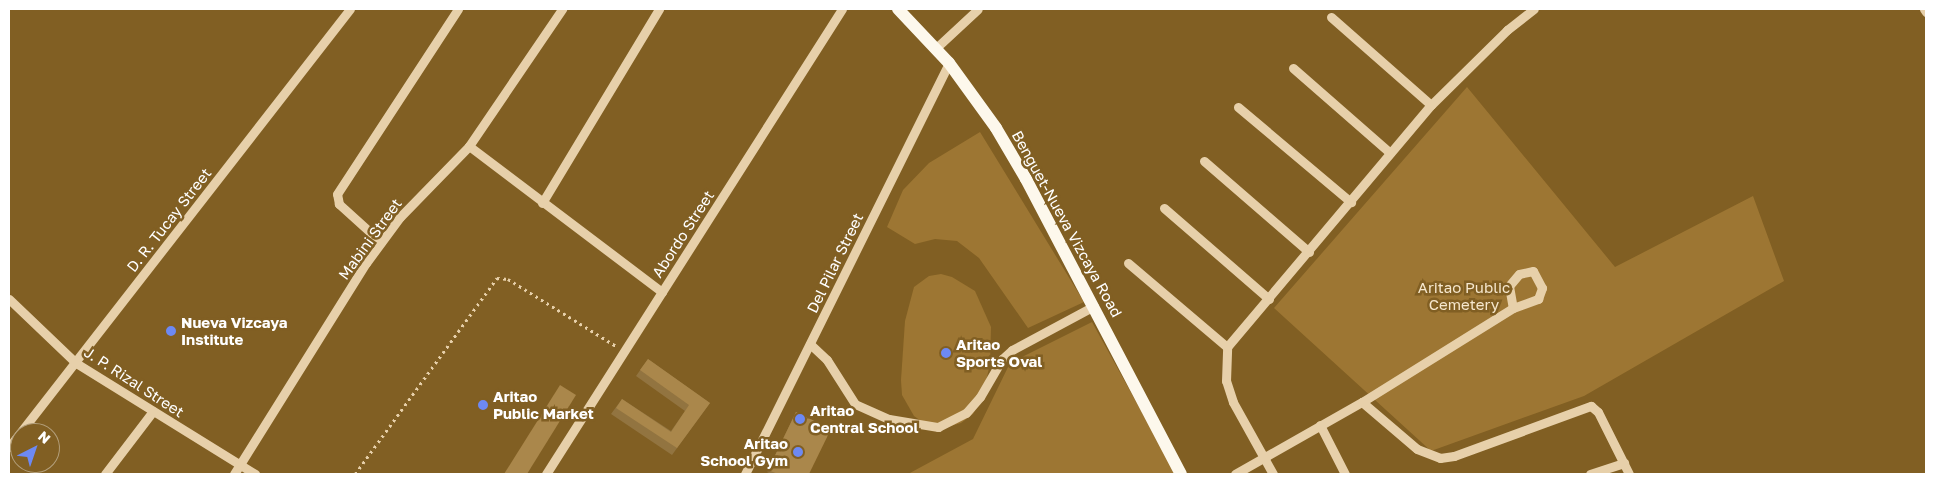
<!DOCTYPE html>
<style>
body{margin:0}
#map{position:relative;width:1935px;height:483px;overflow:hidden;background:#815f23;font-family:"Golos Text",sans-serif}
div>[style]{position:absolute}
.green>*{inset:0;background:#9d7633}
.path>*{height:2.5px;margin-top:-1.25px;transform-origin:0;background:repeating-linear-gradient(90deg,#e7d0aa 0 2.5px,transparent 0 6.5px)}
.minor>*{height:9px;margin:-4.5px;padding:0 4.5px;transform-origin:4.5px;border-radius:4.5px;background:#e7d0aa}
.major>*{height:12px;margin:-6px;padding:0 6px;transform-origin:6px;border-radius:6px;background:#fdf8ec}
.wall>*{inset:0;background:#927440}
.building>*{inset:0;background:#aa874b}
.dots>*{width:14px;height:14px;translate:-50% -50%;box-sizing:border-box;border:2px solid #815f23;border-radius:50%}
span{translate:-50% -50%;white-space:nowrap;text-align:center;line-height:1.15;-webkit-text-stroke:5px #815f23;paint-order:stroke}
.street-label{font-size:15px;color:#fff}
.park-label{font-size:15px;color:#f6e7cd}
.poi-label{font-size:15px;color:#fff;font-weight:700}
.left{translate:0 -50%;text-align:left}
.right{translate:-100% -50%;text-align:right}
.frame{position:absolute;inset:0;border:10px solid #fff;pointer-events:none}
.north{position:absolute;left:10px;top:423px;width:50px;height:50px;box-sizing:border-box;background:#815f23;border:1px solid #b39f7b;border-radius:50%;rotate:41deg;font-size:14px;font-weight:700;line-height:20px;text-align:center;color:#fff}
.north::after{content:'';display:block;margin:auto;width:18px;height:22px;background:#6d89f3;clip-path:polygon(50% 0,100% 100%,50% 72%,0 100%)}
</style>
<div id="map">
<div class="green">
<div style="clip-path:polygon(1467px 87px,1615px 267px,1753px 196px,1784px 281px,1584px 396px,1431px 451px,1274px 308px)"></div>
<div style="clip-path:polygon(980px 132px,1084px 302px,1028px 328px,979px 258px,957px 241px,935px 239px,915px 244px,887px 227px,903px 190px,929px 163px)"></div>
<div style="clip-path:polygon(941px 274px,952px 277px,975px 291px,991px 327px,990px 364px,982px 398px,973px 414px,961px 423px,947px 427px,924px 423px,914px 416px,902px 395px,901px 380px,905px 321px,914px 287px,929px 276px)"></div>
<div style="clip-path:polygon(1092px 322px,1176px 474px,908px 474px,973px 439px,1010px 363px)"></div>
</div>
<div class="path">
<div style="left:355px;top:474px;width:242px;rotate:-54.1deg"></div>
<div style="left:497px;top:278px;width:11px;rotate:5deg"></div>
<div style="left:508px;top:279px;width:127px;rotate:31.8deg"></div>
</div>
<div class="minor">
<div style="left:1924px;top:9px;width:4px;rotate:56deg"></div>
<div style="left:1331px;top:17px;width:133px;rotate:41.3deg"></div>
<div style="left:936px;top:48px;width:57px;rotate:-42.9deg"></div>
<div style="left:1293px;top:68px;width:129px;rotate:41.2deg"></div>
<div style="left:1238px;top:107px;width:148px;rotate:40.1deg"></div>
<div style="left:469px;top:146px;width:242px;rotate:37.1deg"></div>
<div style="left:1204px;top:161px;width:139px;rotate:40.9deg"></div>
<div style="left:542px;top:203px;width:227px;rotate:-58.9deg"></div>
<div style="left:1164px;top:208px;width:139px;rotate:40.9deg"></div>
<div style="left:381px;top:242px;width:57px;rotate:-137.9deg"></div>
<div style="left:339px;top:204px;width:10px;rotate:-101deg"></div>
<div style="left:337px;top:194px;width:221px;rotate:-56.8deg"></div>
<div style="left:1128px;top:263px;width:130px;rotate:40.3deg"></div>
<div style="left:9px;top:299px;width:93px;rotate:43.7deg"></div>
<div style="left:76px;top:363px;width:211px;rotate:31.8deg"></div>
<div style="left:810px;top:344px;width:23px;rotate:43deg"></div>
<div style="left:827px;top:360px;width:52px;rotate:57.5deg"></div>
<div style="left:855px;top:404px;width:37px;rotate:24deg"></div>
<div style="left:889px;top:419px;width:50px;rotate:9.3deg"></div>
<div style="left:938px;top:427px;width:31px;rotate:-27deg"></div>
<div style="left:966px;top:413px;width:21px;rotate:-49deg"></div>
<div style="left:980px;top:397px;width:44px;rotate:-59.9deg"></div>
<div style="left:1002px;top:359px;width:13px;rotate:-42deg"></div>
<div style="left:1012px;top:350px;width:93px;rotate:-28.2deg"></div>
<div style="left:1362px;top:402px;width:72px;rotate:40.5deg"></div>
<div style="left:1417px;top:449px;width:25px;rotate:21deg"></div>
<div style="left:1440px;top:458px;width:14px;rotate:-8deg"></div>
<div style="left:1454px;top:456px;width:146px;rotate:-20.1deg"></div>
<div style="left:1591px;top:406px;width:9px;rotate:41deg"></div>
<div style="left:1598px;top:412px;width:69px;rotate:63.4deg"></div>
<div style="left:1320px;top:425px;width:55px;rotate:63deg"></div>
<div style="left:9px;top:447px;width:555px;rotate:-52.1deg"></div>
<div style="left:105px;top:474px;width:79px;rotate:-52.7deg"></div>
<div style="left:234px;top:474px;width:249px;rotate:-58deg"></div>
<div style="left:366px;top:263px;width:57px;rotate:-53.5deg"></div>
<div style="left:400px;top:217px;width:99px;rotate:-45.8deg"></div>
<div style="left:469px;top:146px;width:166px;rotate:-55.8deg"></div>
<div style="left:546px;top:474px;width:551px;rotate:-57.52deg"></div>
<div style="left:745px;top:474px;width:459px;rotate:-63.6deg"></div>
<div style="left:1235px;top:474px;width:146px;rotate:-29.6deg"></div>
<div style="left:1362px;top:402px;width:178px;rotate:-31.9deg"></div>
<div style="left:1513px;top:308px;width:27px;rotate:-20deg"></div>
<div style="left:1538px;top:299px;width:12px;rotate:-70deg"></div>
<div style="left:1542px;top:288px;width:19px;rotate:-118deg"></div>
<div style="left:1533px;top:271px;width:14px;rotate:168deg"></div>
<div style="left:1519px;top:274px;width:16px;rotate:130deg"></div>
<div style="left:1509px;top:286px;width:22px;rotate:80deg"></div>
<div style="left:1273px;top:474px;width:82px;rotate:-119.1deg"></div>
<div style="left:1233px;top:402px;width:22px;rotate:-108deg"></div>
<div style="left:1226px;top:381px;width:34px;rotate:-88deg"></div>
<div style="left:1227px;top:347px;width:317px;rotate:-49.9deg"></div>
<div style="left:1431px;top:105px;width:107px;rotate:-44.6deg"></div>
<div style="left:1507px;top:30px;width:34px;rotate:-38deg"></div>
<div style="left:1590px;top:474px;width:36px;rotate:-18deg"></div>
</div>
<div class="major">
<div style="left:898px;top:9px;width:74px;rotate:46.6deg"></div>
<div style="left:949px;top:63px;width:80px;rotate:54.1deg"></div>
<div style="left:996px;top:128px;width:59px;rotate:59.5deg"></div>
<div style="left:1026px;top:179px;width:333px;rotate:62.3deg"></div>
</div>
<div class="wall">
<div style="clip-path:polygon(648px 359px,710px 403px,672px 455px,611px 414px,622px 399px,671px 431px,685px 411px,636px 376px)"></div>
<div style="clip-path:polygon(796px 412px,809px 474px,771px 474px,767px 472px)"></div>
</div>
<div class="building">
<div style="clip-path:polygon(648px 359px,710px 403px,677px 448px,616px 408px,622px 399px,671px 432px,689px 405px,640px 370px)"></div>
<div style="clip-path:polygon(560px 385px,576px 395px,527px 474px,504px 474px)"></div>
<div style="clip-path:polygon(796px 412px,831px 429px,809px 474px,778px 474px,768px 470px)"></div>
</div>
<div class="dots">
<div style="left:171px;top:331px;background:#6d89f3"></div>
<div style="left:946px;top:353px;background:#6d89f3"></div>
<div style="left:483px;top:405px;background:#6d89f3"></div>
<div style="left:800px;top:419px;background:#6d89f3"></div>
<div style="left:798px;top:452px;background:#6d89f3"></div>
</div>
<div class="street-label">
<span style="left:169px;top:220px;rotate:-52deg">D. R. Tucay Street</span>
<span style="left:1067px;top:224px;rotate:61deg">Benguet-Nueva Vizcaya Road</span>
<span style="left:683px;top:234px;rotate:-57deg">Abordo Street</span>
<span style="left:370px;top:239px;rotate:-54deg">Mabini Street</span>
<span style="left:835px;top:263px;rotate:-64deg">Del Pilar Street</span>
<span style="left:134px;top:382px;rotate:33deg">J. P. Rizal Street</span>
</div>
<div class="park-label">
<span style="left:1464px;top:296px">Aritao Public<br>Cemetery</span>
</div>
<div class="poi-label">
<span class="left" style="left:181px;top:331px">Nueva Vizcaya<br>Institute</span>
<span class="left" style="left:956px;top:353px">Aritao<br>Sports Oval</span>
<span class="left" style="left:493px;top:405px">Aritao<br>Public Market</span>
<span class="left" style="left:810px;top:419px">Aritao<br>Central School</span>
<span class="right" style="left:788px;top:452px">Aritao<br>School Gym</span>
</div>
<div class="frame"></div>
<div class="north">N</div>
</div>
